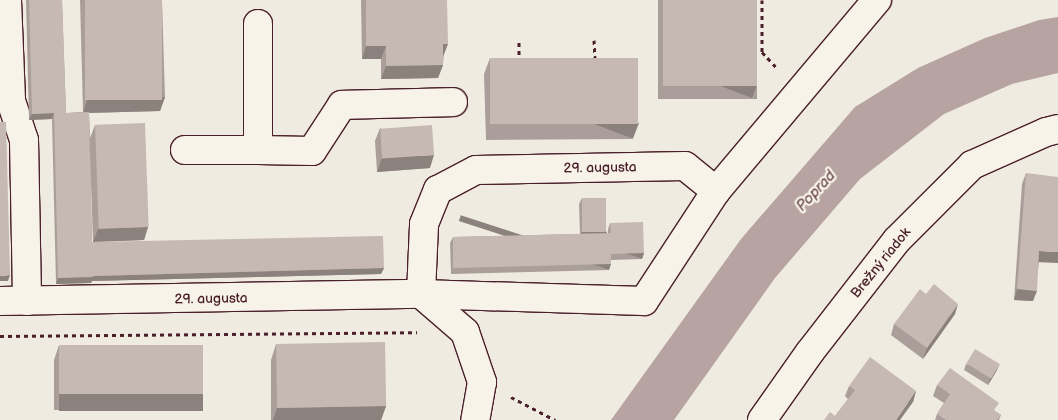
<!DOCTYPE html>
<meta charset="utf-8">
<style>
body{margin:0}
#map{position:relative;width:1058px;height:420px;overflow:hidden;background:#f0ebe0;font-family:"Balsamiq Sans",sans-serif}
div>[style]{position:absolute}
.water>*{inset:0;background:#b7a4a2}
.path>*{height:3px;margin-top:-1.5px;transform-origin:0;background:repeating-linear-gradient(90deg,#4a1f2b 0 4px,transparent 0 8px)}
.roads{filter:drop-shadow(1px 0 #4a1f2b) drop-shadow(-1px 0 #4a1f2b) drop-shadow(0 1px #4a1f2b) drop-shadow(0 -1px #4a1f2b)}
.minor>*{height:28px;margin:-14px;padding:0 14px;transform-origin:14px;border-radius:14px;background:#f7f3e8}
.wall>*{inset:0;background:#aa9e9a;transform-origin:0 0}
.shaded-wall>*{inset:0;background:#8b817d;transform-origin:0 0}
.building>*{inset:0;background:#c6b8b3;transform-origin:0 0}
span{translate:-50% -50%;white-space:nowrap;text-align:center;line-height:1.15;-webkit-text-stroke:4.5px #f7f3e8;paint-order:stroke}
.street-label{font-size:14px;color:#4a1f2b}
.water-label{font-size:15px;color:#704e55;font-style:italic}
</style>
<div id="map">
<div class="water">
<div style="clip-path:polygon(1058px 17px,1058px 73px,1012px 84px,944px 114px,860px 179px,775px 278px,674px 420px,611px 420px,741px 239px,855px 107px,918px 68px,985px 38px,1039px 20px)"></div>
</div>
<div class="path">
<div style="left:762px;top:0;width:52px;rotate:90deg"></div>
<div style="left:762px;top:52px;width:23px;rotate:47deg"></div>
<div style="left:594px;top:40px;width:22px;rotate:87deg"></div>
<div style="left:519px;top:62px;width:22px;rotate:-90deg"></div>
<div style="left:0;top:336px;width:417px;rotate:-0.5deg"></div>
<div style="left:511px;top:397px;width:50px;rotate:27.6deg"></div>
</div>
<div class="roads">
<div class="minor">
<div style="left:7px;top:0;width:101px;rotate:87.7deg"></div>
<div style="left:11px;top:101px;width:41px;rotate:71.6deg"></div>
<div style="left:24px;top:140px;width:161px;rotate:88.9deg"></div>
<div style="left:258px;top:24px;width:126px;rotate:90deg"></div>
<div style="left:258px;top:150px;width:54px;rotate:1.1deg"></div>
<div style="left:312px;top:151px;width:55px;rotate:-56.9deg"></div>
<div style="left:342px;top:105px;width:111px;rotate:-1.5deg"></div>
<div style="left:185px;top:150px;width:73px"></div>
<div style="left:421px;top:294px;width:70px;rotate:-87.5deg"></div>
<div style="left:424px;top:224px;width:37px;rotate:-68deg"></div>
<div style="left:438px;top:190px;width:43px;rotate:-27.8deg"></div>
<div style="left:476px;top:170px;width:209px;rotate:-1.1deg"></div>
<div style="left:685px;top:166px;width:40px;rotate:39deg"></div>
<div style="left:421px;top:294px;width:58px;rotate:40.8deg"></div>
<div style="left:465px;top:332px;width:53px;rotate:71.2deg"></div>
<div style="left:482px;top:382px;width:39px;rotate:100deg"></div>
<div style="left:0;top:301px;width:421px;rotate:-1deg"></div>
<div style="left:421px;top:294px;width:223px;rotate:1.8deg"></div>
<div style="left:644px;top:301px;width:131px;rotate:-56.8deg"></div>
<div style="left:716px;top:191px;width:250px;rotate:-49.9deg"></div>
<div style="left:762px;top:420px;width:83px;rotate:-54.8deg"></div>
<div style="left:810px;top:352px;width:142px;rotate:-52.2deg"></div>
<div style="left:897px;top:240px;width:106px;rotate:-45deg"></div>
<div style="left:972px;top:165px;width:81px;rotate:-24deg"></div>
<div style="left:1046px;top:132px;width:12px;rotate:-14deg"></div>
</div>
</div>
<div class="wall">
<div style="clip-path:polygon(26px 0,62px 0,66px 113px,83px 112px,80px 0,162px 0,165px 97px,160px 111px,89px 113px,90px 138px,95px 125px,148px 227px,144px 240px,93px 242px,90px 153px,92px 242px,384px 268px,381px 274px,92px 281px,91px 283px,56px 284px,52px 119px,29px 120px)"></div>
<div style="clip-path:polygon(361px 0,447px 0,443px 65px,438px 78px,381px 79px,381px 59px,362px 59px)"></div>
<div style="left:658px;top:0;width:99px;height:99px"></div>
<div style="clip-path:polygon(490px 58px,633px 139px,486px 140px,484px 74px)"></div>
<div style="clip-path:polygon(380px 128px,430px 168px,377px 172px,375px 141px)"></div>
<div style="clip-path:polygon(1026px 173px,1039px 262px,1033px 301px,1014px 300px,1022px 184px)"></div>
<div style="clip-path:polygon(582px 198px,607px 232px,606px 233px,608px 233px,608px 229px,610px 223px,644px 253px,642px 259px,611px 260px,609px 270px,451px 274px,450px 243px,453px 237px,580px 234px,579px 204px)"></div>
<div style="clip-path:polygon(955px 314px,923px 359px,891px 335px,894px 324px)"></div>
<div style="clip-path:polygon(276px 344px,386px 406px,381px 420px,271px 420px,271px 360px)"></div>
<div style="clip-path:polygon(59px 345px,203px 394px,197px 410px,54px 410px,54px 360px)"></div>
<div style="clip-path:polygon(966px 364px,997px 370px,988px 385px,964px 370px)"></div>
<div style="clip-path:polygon(937px 385px,996px 412px,1001px 415px,999px 420px,935px 420px,937px 414px,944px 403px,933px 396px)"></div>
<div style="clip-path:polygon(849px 386px,916px 391px,913px 402px,835px 416px,848px 399px,845px 396px)"></div>
</div>
<div class="shaded-wall">
<div style="clip-path:polygon(443px 44px,448px 44px,443px 57px,438px 58px)"></div>
<div style="clip-path:polygon(366px 46px,386px 46px,381px 59px,362px 59px)"></div>
<div style="clip-path:polygon(443px 65px,438px 78px,381px 79px,386px 66px)"></div>
<div style="left:757px;top:85px;width:14px;height:94px;rotate:111deg"></div>
<div style="clip-path:polygon(165px 97px,160px 111px,83px 113px,87px 100px)"></div>
<div style="clip-path:polygon(54px 113px,52px 119px,29px 120px,32px 114px)"></div>
<div style="left:639px;top:123px;width:17px;height:147px;rotate:111deg"></div>
<div style="clip-path:polygon(434px 155px,430px 168px,377px 172px,382px 158px)"></div>
<div style="clip-path:polygon(148px 227px,144px 240px,93px 242px,98px 229px)"></div>
<div style="clip-path:polygon(582px 232px,607px 232px,605px 238px,580px 238px)"></div>
<div style="clip-path:polygon(1039px 251px,1058px 252px,1058px 263px,1035px 262px)"></div>
<div style="left:644px;top:253px;width:6px;height:33px;rotate:108deg"></div>
<div style="left:611px;top:264px;width:6px;height:158px;rotate:108deg"></div>
<div style="clip-path:polygon(384px 268px,381px 274px,92px 281px,91px 283px,56px 284px,58px 278px,93px 276px)"></div>
<div style="clip-path:polygon(10px 275px,8px 281px,0 281px,0 276px)"></div>
<div style="clip-path:polygon(1017px 289px,1037px 291px,1033px 301px,1014px 300px)"></div>
<div style="clip-path:polygon(958px 304px,955px 314px,923px 359px,927px 348px)"></div>
<div style="clip-path:polygon(1000px 364px,997px 370px,988px 385px,990px 379px)"></div>
<div style="clip-path:polygon(916px 391px,913px 402px,900px 420px,896px 420px)"></div>
<div style="left:59px;top:394px;width:144px;height:17px"></div>
<div style="clip-path:polygon(386px 406px,381px 420px,273px 420px,277px 408px)"></div>
</div>
<div class="building">
<div style="clip-path:polygon(29px 0,62px 0,66px 113px,89px 112px,92px 242px,383px 236px,384px 268px,93px 276px,93px 277px,58px 278px,54px 113px,32px 114px)"></div>
<div style="left:85px;top:0;width:77px;height:100px"></div>
<div style="clip-path:polygon(366px 0,447px 0,448px 44px,443px 44px,443px 65px,386px 66px,386px 46px,366px 46px)"></div>
<div style="left:663px;top:0;width:94px;height:86px"></div>
<div style="left:490px;top:58px;width:148px;height:66px"></div>
<div style="clip-path:polygon(0 122px,6px 122px,10px 275px,0 276px)"></div>
<div style="left:145px;top:123px;width:104px;height:50px;rotate:88deg"></div>
<div style="left:432px;top:125px;width:30px;height:52px;rotate:86deg"></div>
<div style="clip-path:polygon(1026px 173px,1058px 177px,1058px 252px,1039px 251px,1037px 291px,1017px 289px)"></div>
<div style="left:582px;top:198px;width:24px;height:34px"></div>
<div style="clip-path:polygon(643px 222px,644px 253px,611px 254px,611px 264px,453px 268px,453px 237px,611px 233px,610px 223px)"></div>
<div style="clip-path:polygon(934px 284px,958px 304px,927px 348px,894px 324px,920px 289px,926px 294px)"></div>
<div style="left:385px;top:342px;width:64px;height:109px;rotate:89deg"></div>
<div style="left:59px;top:345px;width:144px;height:49px"></div>
<div style="left:975px;top:349px;width:29px;height:17px;rotate:31deg"></div>
<div style="clip-path:polygon(870px 357px,916px 391px,896px 420px,824px 420px,830px 412px,835px 416px,855px 390px,849px 386px)"></div>
<div style="clip-path:polygon(950px 368px,999px 403px,994px 410px,1001px 415px,997px 420px,946px 420px,937px 414px,950px 394px,937px 385px)"></div>
</div>
<div class="street-label">
<span style="left:600px;top:168px;rotate:-1deg">29. augusta</span>
<span style="left:881px;top:263px;rotate:-51deg">Brežný riadok</span>
<span style="left:211px;top:299px;rotate:-1deg">29. augusta</span>
</div>
<div class="water-label">
<span style="left:816px;top:191px;rotate:-47deg">Poprad</span>
</div>
</div>
